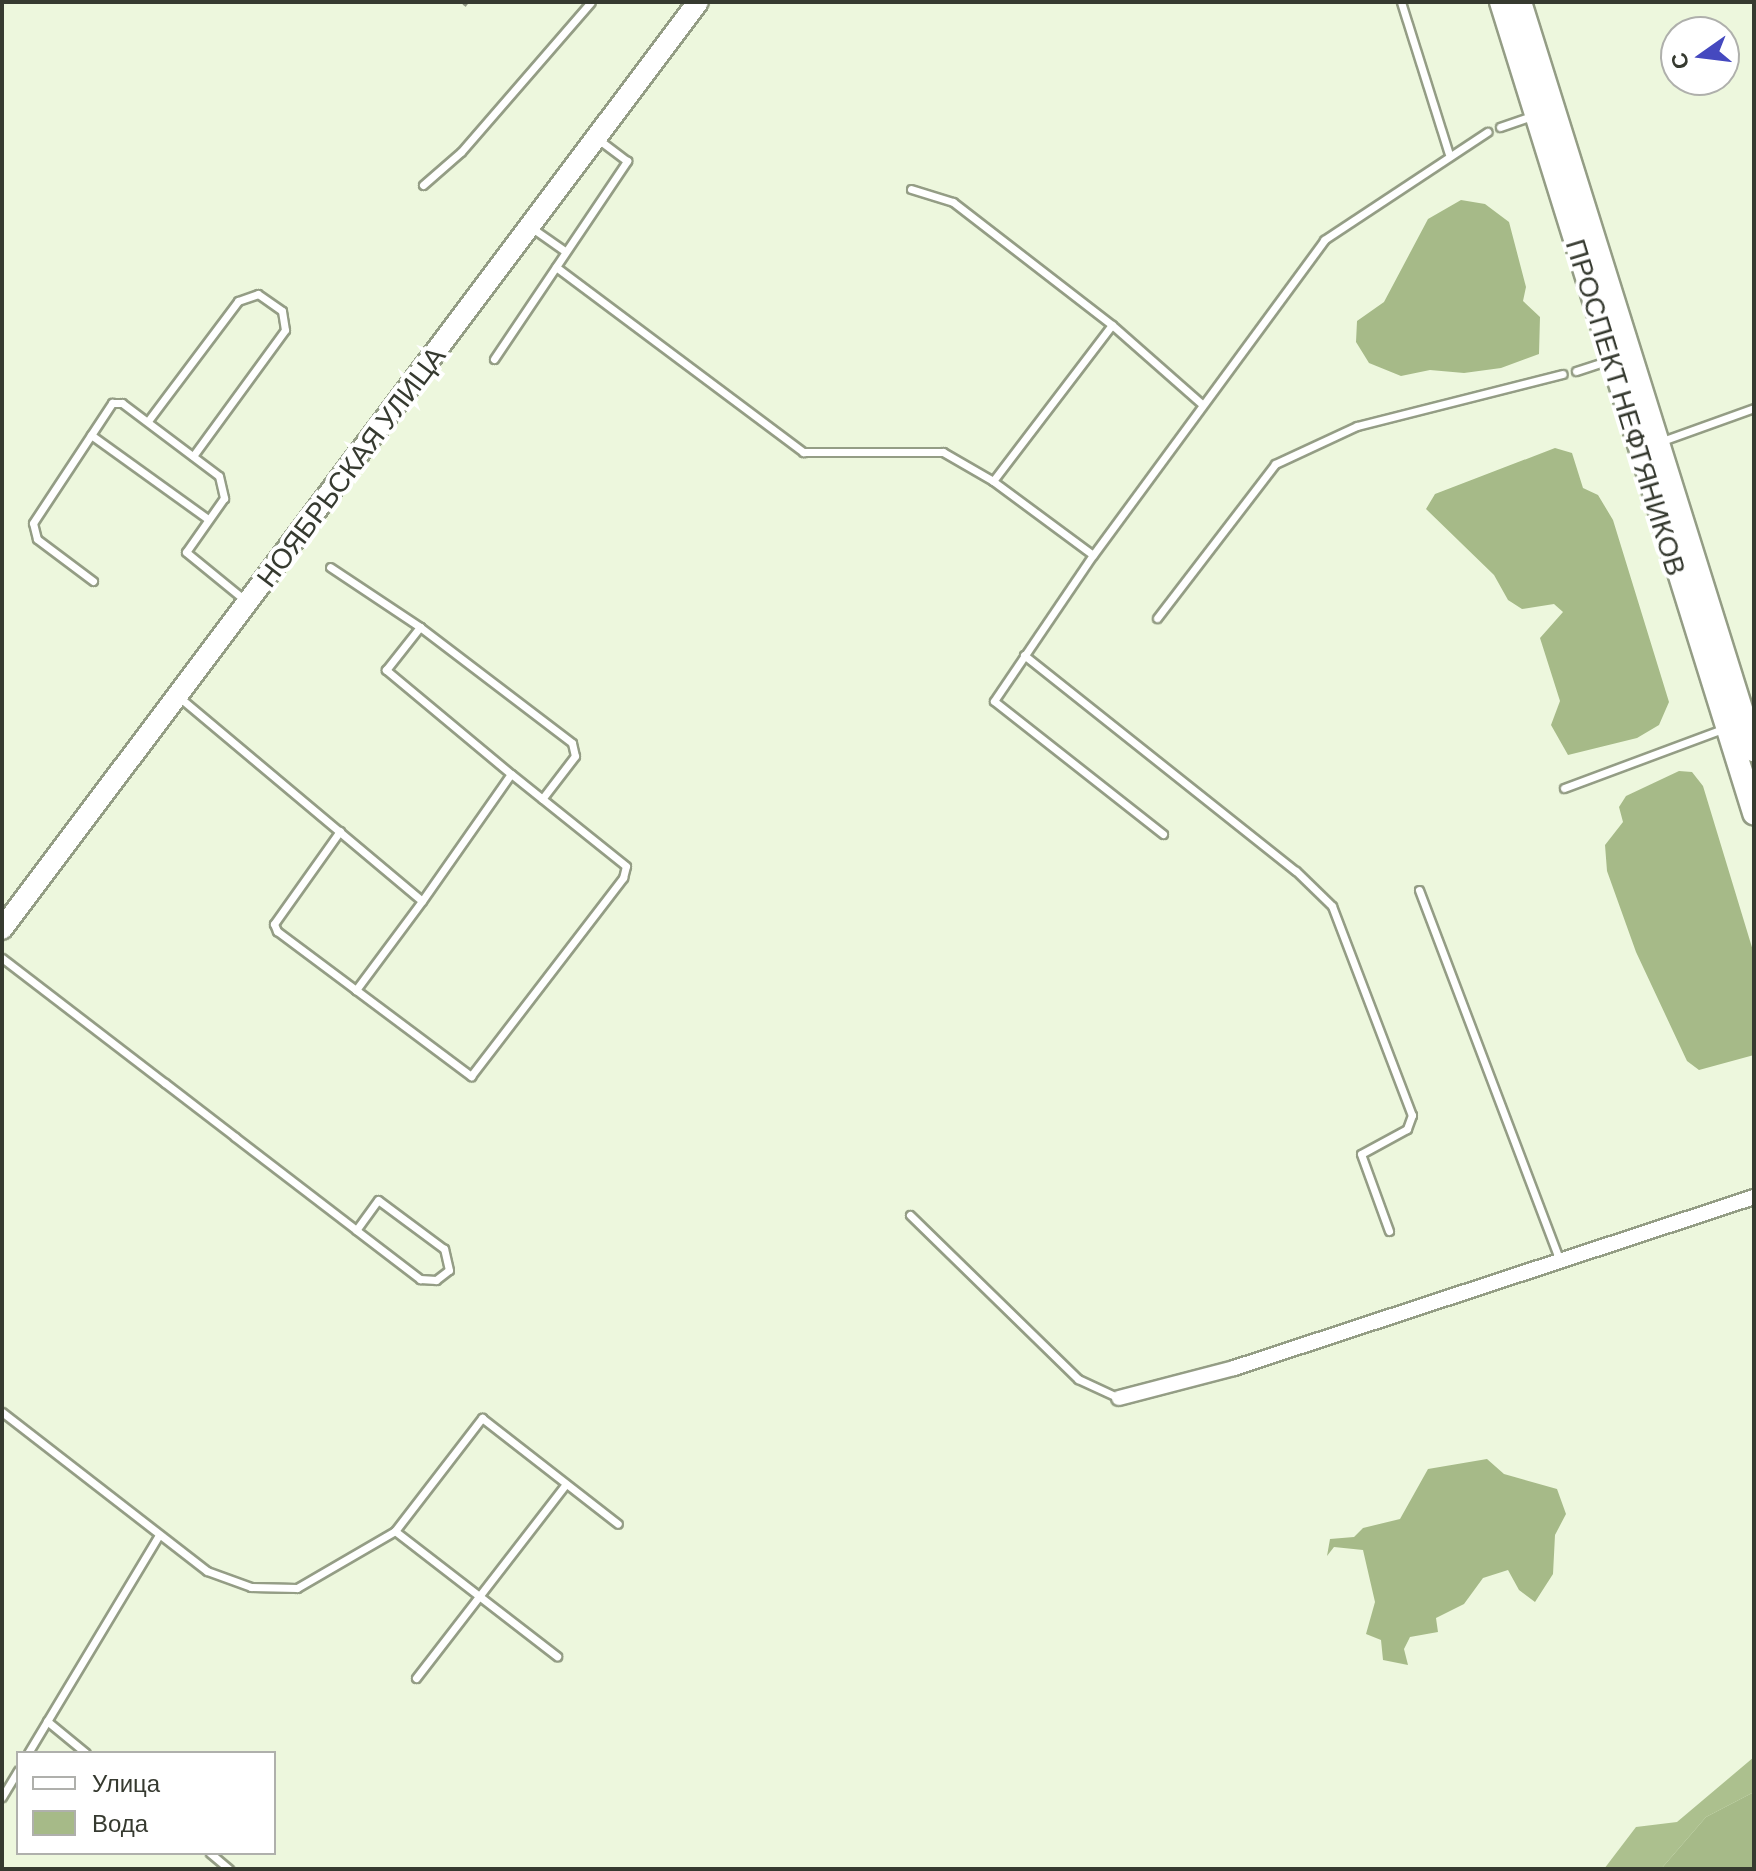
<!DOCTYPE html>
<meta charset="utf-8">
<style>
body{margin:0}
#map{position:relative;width:1756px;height:1871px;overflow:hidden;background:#edf7dd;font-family:Barlow,sans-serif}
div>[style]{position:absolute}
.forest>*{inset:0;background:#acc08e}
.water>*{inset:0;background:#a6ba88}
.roads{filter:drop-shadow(2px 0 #949d85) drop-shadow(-2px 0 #949d85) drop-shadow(0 2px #949d85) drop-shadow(0 -2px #949d85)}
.service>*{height:7px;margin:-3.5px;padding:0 3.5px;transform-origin:3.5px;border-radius:3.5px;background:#fff}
.minor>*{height:14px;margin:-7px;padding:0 7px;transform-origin:7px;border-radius:7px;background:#fff}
.secondary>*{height:20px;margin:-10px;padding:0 10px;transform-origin:10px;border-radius:10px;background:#fff}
.primary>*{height:22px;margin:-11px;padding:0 11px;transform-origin:11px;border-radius:11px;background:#fff}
.rail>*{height:5px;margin-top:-2.5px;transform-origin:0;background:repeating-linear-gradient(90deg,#8f9684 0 4px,transparent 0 12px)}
span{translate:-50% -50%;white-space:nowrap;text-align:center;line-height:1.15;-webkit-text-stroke:8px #fff;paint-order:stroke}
.street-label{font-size:28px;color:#363a30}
.frame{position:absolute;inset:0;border:4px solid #363a30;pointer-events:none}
.legend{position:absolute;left:16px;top:1751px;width:260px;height:104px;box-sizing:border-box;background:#fff;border:2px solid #afb0ac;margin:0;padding:10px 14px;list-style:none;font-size:24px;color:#363a30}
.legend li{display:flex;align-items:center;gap:16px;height:40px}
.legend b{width:40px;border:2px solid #afb0ac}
.north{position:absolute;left:1660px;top:16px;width:80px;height:80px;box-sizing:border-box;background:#fff;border:2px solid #afb0ac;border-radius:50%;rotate:256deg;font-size:22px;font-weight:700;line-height:32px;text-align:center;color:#363a30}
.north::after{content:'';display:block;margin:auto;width:28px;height:36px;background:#4549bf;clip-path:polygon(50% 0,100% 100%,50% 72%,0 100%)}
</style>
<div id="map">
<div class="forest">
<div style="clip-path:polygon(1754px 1757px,1754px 1792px,1706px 1817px,1661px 1869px,1604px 1869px,1636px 1827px,1677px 1822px)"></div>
</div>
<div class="water">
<div style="clip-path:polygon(1461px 200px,1485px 204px,1509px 222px,1526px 287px,1523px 301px,1540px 317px,1539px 354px,1501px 368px,1464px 373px,1430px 370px,1401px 376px,1369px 363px,1356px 342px,1357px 321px,1384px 302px,1428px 219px)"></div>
<div style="clip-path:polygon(1555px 448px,1572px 453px,1583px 488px,1598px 495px,1613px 520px,1669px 702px,1659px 725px,1637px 738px,1568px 755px,1551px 725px,1560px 701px,1540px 638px,1563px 612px,1554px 604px,1522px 609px,1508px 600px,1494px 575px,1426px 509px,1435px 494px)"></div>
<div style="clip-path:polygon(1679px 771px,1692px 772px,1703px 786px,1754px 954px,1754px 1055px,1699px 1070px,1687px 1061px,1636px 952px,1607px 871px,1605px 845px,1623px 822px,1619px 807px,1626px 796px)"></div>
<div style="clip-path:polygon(1487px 1459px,1504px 1474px,1557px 1489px,1566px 1514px,1555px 1535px,1553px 1574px,1535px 1602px,1519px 1590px,1508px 1570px,1483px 1578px,1464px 1604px,1436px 1618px,1438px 1632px,1410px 1637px,1404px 1649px,1408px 1665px,1383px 1660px,1381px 1640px,1366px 1634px,1375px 1602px,1363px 1550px,1334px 1547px,1327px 1556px,1330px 1539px,1354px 1537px,1363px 1528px,1400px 1519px,1428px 1469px)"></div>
<div style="clip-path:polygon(1754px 1792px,1754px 1869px,1661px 1869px,1706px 1817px)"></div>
</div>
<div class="roads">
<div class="service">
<div style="left:1401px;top:2px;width:159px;rotate:72.5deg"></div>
<div style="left:1500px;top:127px;width:36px;rotate:-19deg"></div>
<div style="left:423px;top:185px;width:50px;rotate:-41deg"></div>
<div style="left:461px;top:152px;width:198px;rotate:-49.1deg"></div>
<div style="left:911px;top:189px;width:44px;rotate:17.2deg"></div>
<div style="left:953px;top:202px;width:201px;rotate:37.7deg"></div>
<div style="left:532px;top:228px;width:38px;rotate:35deg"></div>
<div style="left:556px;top:267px;width:309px;rotate:36.8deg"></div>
<div style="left:803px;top:452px;width:140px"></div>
<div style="left:943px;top:452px;width:58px;rotate:30.1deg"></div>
<div style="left:993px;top:481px;width:124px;rotate:36.5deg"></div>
<div style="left:494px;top:359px;width:239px;rotate:-56.1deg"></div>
<div style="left:627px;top:161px;width:38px;rotate:-143deg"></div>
<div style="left:1576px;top:371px;width:36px;rotate:-18deg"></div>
<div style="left:148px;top:421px;width:150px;rotate:-53.1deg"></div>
<div style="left:238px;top:301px;width:21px;rotate:-19deg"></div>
<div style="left:258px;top:294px;width:29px;rotate:35deg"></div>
<div style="left:282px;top:311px;width:19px;rotate:81deg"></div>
<div style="left:285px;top:330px;width:156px;rotate:126.1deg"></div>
<div style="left:91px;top:435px;width:144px;rotate:35.7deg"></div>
<div style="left:1662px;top:441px;width:98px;rotate:-19.7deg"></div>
<div style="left:993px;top:481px;width:196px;rotate:-52.7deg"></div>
<div style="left:1112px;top:325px;width:120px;rotate:41.3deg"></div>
<div style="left:93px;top:581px;width:70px;rotate:-143.1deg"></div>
<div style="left:37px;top:539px;width:16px;rotate:-104deg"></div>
<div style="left:33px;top:523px;width:144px;rotate:-56.6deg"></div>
<div style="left:112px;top:403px;width:10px"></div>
<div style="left:122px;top:403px;width:121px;rotate:37deg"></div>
<div style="left:219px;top:476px;width:23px;rotate:77deg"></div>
<div style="left:224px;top:498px;width:66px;rotate:125.1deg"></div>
<div style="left:186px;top:552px;width:77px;rotate:39.2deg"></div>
<div style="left:1157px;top:618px;width:194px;rotate:-52.5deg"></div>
<div style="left:1275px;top:464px;width:90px;rotate:-24.9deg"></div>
<div style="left:1357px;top:426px;width:212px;rotate:-14.2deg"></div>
<div style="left:420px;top:627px;width:191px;rotate:37.3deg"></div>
<div style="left:572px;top:743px;width:13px;rotate:77deg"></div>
<div style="left:575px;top:756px;width:54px;rotate:127.5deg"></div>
<div style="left:1024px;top:655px;width:347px;rotate:38.5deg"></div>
<div style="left:1296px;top:871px;width:50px;rotate:44.2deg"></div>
<div style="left:1332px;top:906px;width:224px;rotate:69.1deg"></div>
<div style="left:1412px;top:1115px;width:15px;rotate:110deg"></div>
<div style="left:1407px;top:1129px;width:52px;rotate:151.5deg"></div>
<div style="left:1361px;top:1154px;width:82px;rotate:70deg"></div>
<div style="left:179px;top:697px;width:317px;rotate:40deg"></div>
<div style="left:422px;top:901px;width:155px;rotate:-55deg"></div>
<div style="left:511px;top:774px;width:163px;rotate:-140.2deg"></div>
<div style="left:386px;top:670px;width:55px;rotate:-51.7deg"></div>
<div style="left:420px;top:627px;width:108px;rotate:-146.3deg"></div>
<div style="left:1564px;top:788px;width:170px;rotate:-20.4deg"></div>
<div style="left:340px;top:831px;width:114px;rotate:125.4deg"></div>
<div style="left:274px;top:924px;width:8px;rotate:67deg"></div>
<div style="left:277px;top:931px;width:99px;rotate:36.8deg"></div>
<div style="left:1163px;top:834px;width:215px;rotate:-141.8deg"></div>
<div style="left:994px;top:701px;width:176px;rotate:-55.9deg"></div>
<div style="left:1093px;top:555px;width:391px;rotate:-53.7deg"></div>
<div style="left:1324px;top:240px;width:196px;rotate:-33.5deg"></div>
<div style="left:1419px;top:890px;width:397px;rotate:69.2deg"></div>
<div style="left:422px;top:901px;width:111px;rotate:126.6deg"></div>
<div style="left:356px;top:990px;width:144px;rotate:36.8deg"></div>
<div style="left:471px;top:1076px;width:250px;rotate:-52.5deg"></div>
<div style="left:623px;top:878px;width:12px;rotate:-76deg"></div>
<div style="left:626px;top:866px;width:147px;rotate:-141.3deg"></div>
<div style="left:2px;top:958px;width:205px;rotate:37.5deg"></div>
<div style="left:165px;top:1083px;width:88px;rotate:37.6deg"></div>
<div style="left:235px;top:1137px;width:153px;rotate:37.5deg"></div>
<div style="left:356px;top:1230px;width:81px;rotate:37.4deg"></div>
<div style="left:420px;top:1279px;width:16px;rotate:4deg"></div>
<div style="left:436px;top:1280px;width:16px;rotate:-38deg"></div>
<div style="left:449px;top:1270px;width:22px;rotate:-103deg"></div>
<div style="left:444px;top:1249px;width:82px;rotate:-143.4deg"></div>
<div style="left:378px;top:1200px;width:37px;rotate:126deg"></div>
<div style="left:910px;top:1215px;width:235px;rotate:44.3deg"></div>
<div style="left:1078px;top:1379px;width:45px;rotate:24.9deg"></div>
<div style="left:2px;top:1412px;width:259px;rotate:37.8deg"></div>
<div style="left:207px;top:1571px;width:47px;rotate:20deg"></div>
<div style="left:251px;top:1587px;width:46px;rotate:1.2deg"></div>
<div style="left:297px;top:1588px;width:113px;rotate:-30.2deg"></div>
<div style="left:395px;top:1531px;width:143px;rotate:-52.4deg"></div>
<div style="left:482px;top:1418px;width:172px;rotate:37.9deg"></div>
<div style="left:395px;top:1531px;width:205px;rotate:37.7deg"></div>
<div style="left:416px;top:1678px;width:245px;rotate:-52.3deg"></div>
<div style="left:47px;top:1721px;width:50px;rotate:39.4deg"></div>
<div style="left:28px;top:1753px;width:254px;rotate:-59deg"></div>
<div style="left:2px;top:1797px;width:31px;rotate:-59deg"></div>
<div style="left:210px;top:1853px;width:25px;rotate:40deg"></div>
</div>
<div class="minor">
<div style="left:1119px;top:1398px;width:119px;rotate:-14.6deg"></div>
<div style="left:1234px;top:1368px;width:547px;rotate:-18.2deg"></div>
</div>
<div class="secondary">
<div style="left:2px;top:929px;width:1159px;rotate:-53.1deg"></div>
</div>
<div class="primary">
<div style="left:1501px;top:2px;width:850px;rotate:72.67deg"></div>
<div style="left:1520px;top:2px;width:784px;rotate:72.63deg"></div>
</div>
</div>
<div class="rail">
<div style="left:464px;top:2px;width:5px;rotate:37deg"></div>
</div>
<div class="street-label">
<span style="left:1627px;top:407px;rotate:73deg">ПРОСПЕКТ НЕФТЯНИКОВ</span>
<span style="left:350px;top:466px;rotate:-53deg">НОЯБРЬСКАЯ УЛИЦА</span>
</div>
<div class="frame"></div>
<ul class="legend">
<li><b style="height:10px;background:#fff"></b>Улица</li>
<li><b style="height:22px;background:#a6ba88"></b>Вода</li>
</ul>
<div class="north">С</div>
</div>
